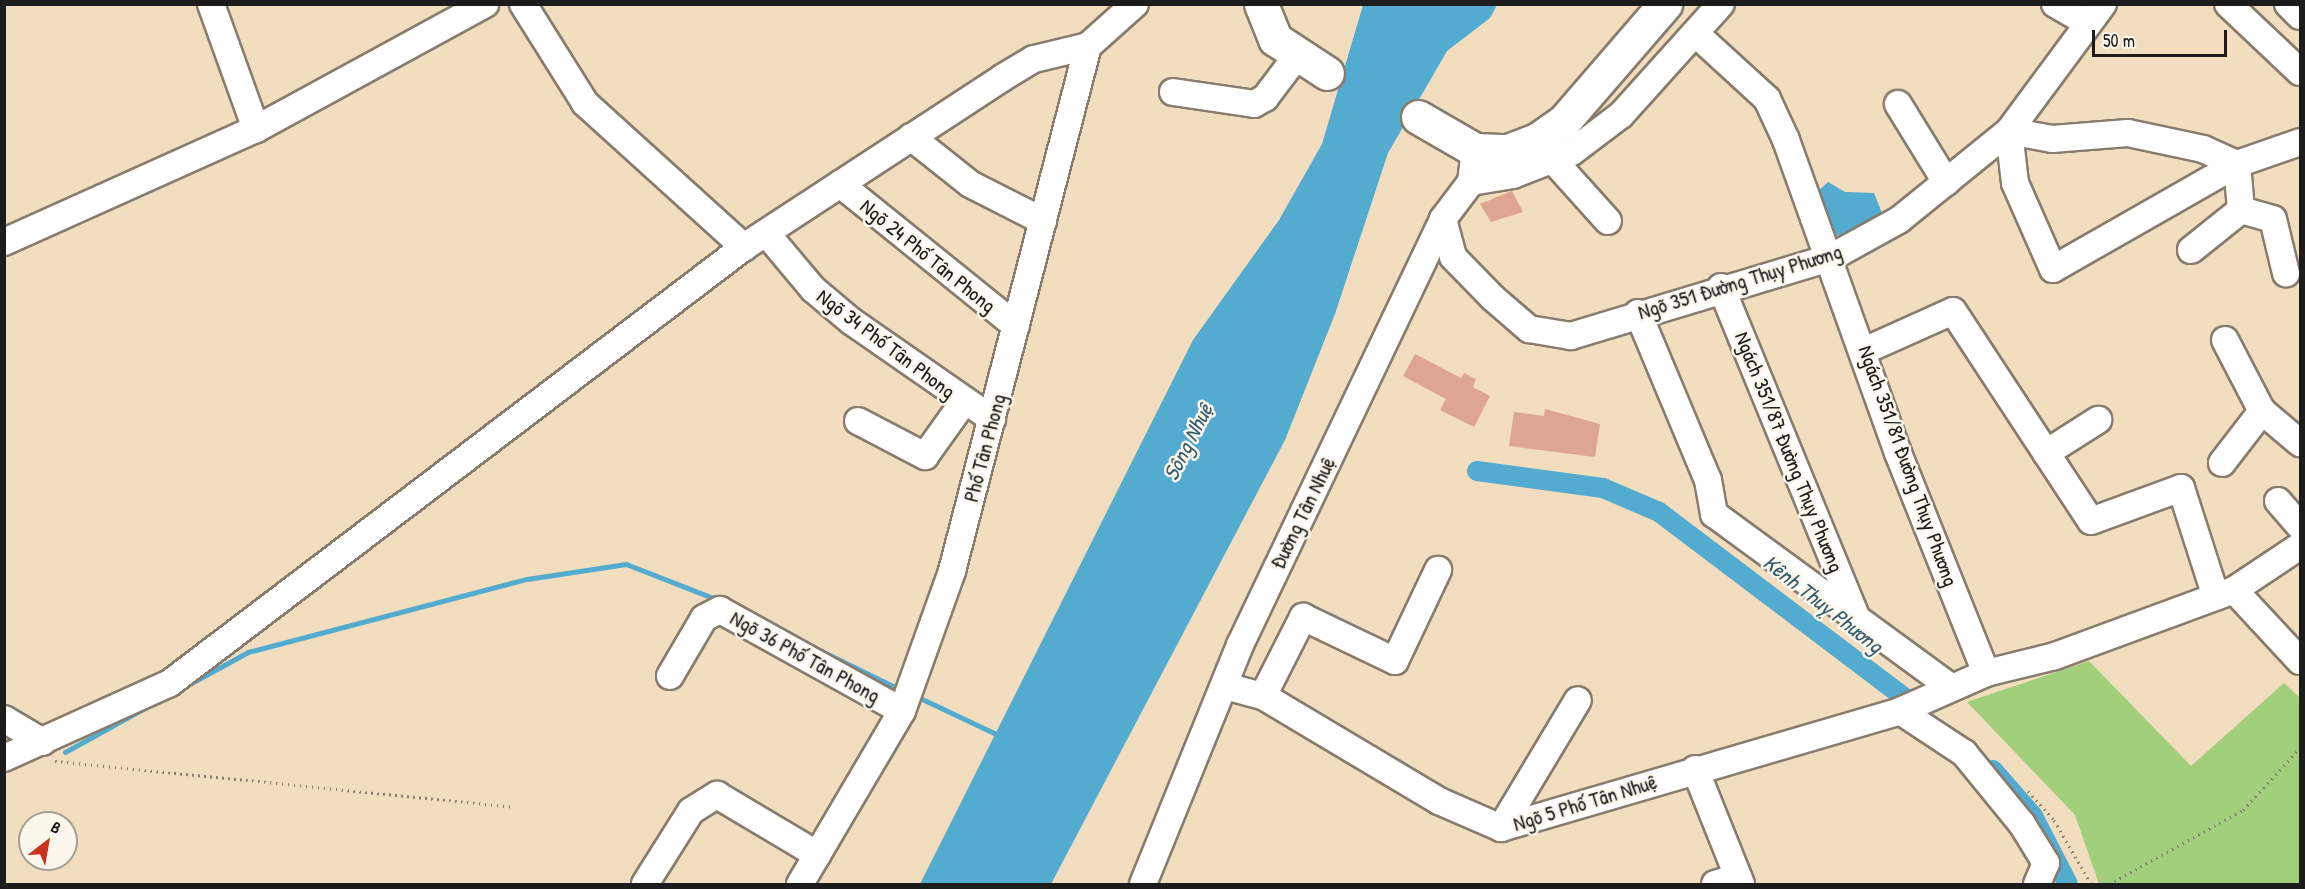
<!DOCTYPE html>
<meta charset="utf-8">
<style>
body{margin:0}
#map{position:relative;width:2305px;height:889px;overflow:hidden;background:#f2ddbf;font-family:"Patrick Hand",sans-serif}
div>[style]{position:absolute}
.green>*{inset:0;background:#a1cf7c}
.water>*{inset:0;background:#53abd0}
.stream>*{height:5px;margin:-2.5px;padding:0 2.5px;transform-origin:2.5px;border-radius:2.5px;background:#53abd0}
.canal>*{height:20px;margin:-10px;padding:0 10px;transform-origin:10px;border-radius:10px;background:#53abd0}
.building>*{inset:0;background:#dea590}
.path>*{height:3px;margin-top:-1.5px;transform-origin:0;background:repeating-linear-gradient(90deg,#877c6e 0 1.5px,transparent 0 6px)}
.roads{filter:drop-shadow(2px 0 #877c6e) drop-shadow(-2px 0 #877c6e) drop-shadow(0 2px #877c6e) drop-shadow(0 -2px #877c6e)}
.minor>*{height:26px;margin:-13px;padding:0 13px;transform-origin:13px;border-radius:13px;background:#fff}
.major>*{height:33px;margin:-16.5px;padding:0 16.5px;transform-origin:16.5px;border-radius:16.5px;background:#fff}
span{translate:-50% -50%;white-space:nowrap;text-align:center;line-height:1.15;-webkit-text-stroke:5px #fbf7ec;paint-order:stroke}
.street-label{font-size:21px;color:#1c1c1c}
.water-label{font-size:22px;color:#355c6d;font-style:italic}
.frame{position:absolute;inset:0;border:6px solid #1c1c1c;pointer-events:none}
.north{position:absolute;left:18px;top:811px;width:60px;height:60px;box-sizing:border-box;background:#fbf7ec;border:2px solid #a29f99;border-radius:50%;rotate:31deg;font-size:16px;font-weight:700;line-height:24px;text-align:center;color:#1c1c1c}
.north::after{content:'';display:block;margin:auto;width:21px;height:27px;background:#c8321e;clip-path:polygon(50% 0,100% 100%,50% 72%,0 100%)}
.scale{position:absolute;left:2092px;top:30px;width:135px;height:27px;box-sizing:border-box;border:3px solid #1c1c1c;border-top:0;padding-left:8px;font-size:18px;line-height:21px;white-space:nowrap;color:#1c1c1c;-webkit-text-stroke:4px #fbf7ec;paint-order:stroke}
</style>
<div id="map">
<div class="green">
<div style="clip-path:polygon(2089px 661px,2191px 766px,2284px 683px,2300px 698px,2300px 884px,2099px 884px,2075px 815px,1967px 702px)"></div>
</div>
<div class="water">
<div style="clip-path:polygon(1363px 5px,1497px 5px,1490px 18px,1447px 51px,1388px 153px,1335px 314px,1285px 440px,1051px 884px,920px 884px,1193px 340px,1279px 220px,1322px 144px)"></div>
<div style="clip-path:polygon(1828px 182px,1845px 192px,1874px 193px,1884px 218px,1855px 236px,1832px 235px,1816px 193px)"></div>
</div>
<div class="stream">
<div style="left:805px;top:643px;width:100px;rotate:26.1deg"></div>
<div style="left:184px;top:687px;width:73px;rotate:-28.7deg"></div>
<div style="left:248px;top:652px;width:288px;rotate:-14.7deg"></div>
<div style="left:527px;top:579px;width:100px;rotate:-8.6deg"></div>
<div style="left:626px;top:564px;width:102px;rotate:21.3deg"></div>
<div style="left:922px;top:699px;width:82px;rotate:25.3deg"></div>
<div style="left:65px;top:752px;width:99px;rotate:-28.9deg"></div>
</div>
<div class="canal">
<div style="left:1477px;top:471px;width:127px;rotate:7.7deg"></div>
<div style="left:1603px;top:488px;width:61px;rotate:23.2deg"></div>
<div style="left:1659px;top:512px;width:330px;rotate:37.1deg"></div>
<div style="left:1993px;top:770px;width:61px;rotate:49deg"></div>
<div style="left:2033px;top:816px;width:76px;rotate:62.8deg"></div>
</div>
<div class="building">
<div style="clip-path:polygon(1512px 191px,1523px 212px,1491px 222px,1480px 204px)"></div>
<div style="clip-path:polygon(1415px 354px,1461px 378px,1464px 373px,1476px 379px,1473px 387px,1490px 396px,1474px 427px,1440px 410px,1446px 399px,1403px 376px)"></div>
<div style="clip-path:polygon(1545px 409px,1600px 424px,1595px 457px,1509px 446px,1514px 412px,1544px 416px)"></div>
</div>
<div class="path">
<div style="left:55px;top:761px;width:459px;rotate:5.7deg"></div>
<div style="left:2028px;top:791px;width:39px;rotate:48deg"></div>
<div style="left:2054px;top:820px;width:74px;rotate:60deg"></div>
<div style="left:2109px;top:884px;width:153px;rotate:-28.9deg"></div>
<div style="left:2243px;top:810px;width:84px;rotate:-47.4deg"></div>
</div>
<div class="roads">
<div class="minor">
<div style="left:211px;top:4px;width:133px;rotate:70.2deg"></div>
<div style="left:523px;top:4px;width:117px;rotate:57.9deg"></div>
<div style="left:585px;top:103px;width:215px;rotate:42.2deg"></div>
<div style="left:2055px;top:4px;width:38px;rotate:30deg"></div>
<div style="left:2103px;top:4px;width:158px;rotate:126.5deg"></div>
<div style="left:2009px;top:131px;width:52px;rotate:83.4deg"></div>
<div style="left:2015px;top:183px;width:94px;rotate:66.2deg"></div>
<div style="left:2053px;top:269px;width:212px;rotate:-29.7deg"></div>
<div style="left:2237px;top:164px;width:46px;rotate:85deg"></div>
<div style="left:2241px;top:210px;width:33px;rotate:16deg"></div>
<div style="left:2273px;top:219px;width:56px;rotate:76.5deg"></div>
<div style="left:2228px;top:4px;width:99px;rotate:43.4deg"></div>
<div style="left:2288px;top:4px;width:17px;rotate:45deg"></div>
<div style="left:1695px;top:33px;width:98px;rotate:42.5deg"></div>
<div style="left:1767px;top:99px;width:45px;rotate:65.1deg"></div>
<div style="left:1786px;top:140px;width:332px;rotate:70.3deg"></div>
<div style="left:1898px;top:453px;width:237px;rotate:68.2deg"></div>
<div style="left:1173px;top:92px;width:82px;rotate:8.4deg"></div>
<div style="left:1254px;top:104px;width:13px;rotate:-29deg"></div>
<div style="left:1265px;top:98px;width:51px;rotate:-52.9deg"></div>
<div style="left:1898px;top:104px;width:92px;rotate:58.4deg"></div>
<div style="left:911px;top:137px;width:75px;rotate:38.5deg"></div>
<div style="left:970px;top:184px;width:82px;rotate:26.9deg"></div>
<div style="left:1553px;top:160px;width:82px;rotate:48deg"></div>
<div style="left:1471px;top:182px;width:43px;rotate:-9.5deg"></div>
<div style="left:1513px;top:175px;width:63px;rotate:-21.3deg"></div>
<div style="left:1572px;top:152px;width:61px;rotate:-37.1deg"></div>
<div style="left:1621px;top:115px;width:149px;rotate:-48deg"></div>
<div style="left:840px;top:184px;width:226px;rotate:38.9deg"></div>
<div style="left:1443px;top:219px;width:39px;rotate:75deg"></div>
<div style="left:1453px;top:257px;width:57px;rotate:45.7deg"></div>
<div style="left:1493px;top:298px;width:48px;rotate:40.7deg"></div>
<div style="left:1529px;top:329px;width:43px;rotate:9.5deg"></div>
<div style="left:1571px;top:336px;width:270px;rotate:-16.8deg"></div>
<div style="left:1830px;top:258px;width:79px;rotate:-28.8deg"></div>
<div style="left:1899px;top:220px;width:141px;rotate:-39deg"></div>
<div style="left:2009px;top:131px;width:44px;rotate:10.5deg"></div>
<div style="left:2052px;top:139px;width:76px;rotate:-4.5deg"></div>
<div style="left:2128px;top:133px;width:77px;rotate:12deg"></div>
<div style="left:2203px;top:149px;width:37px;rotate:24deg"></div>
<div style="left:2237px;top:164px;width:67px;rotate:-19.2deg"></div>
<div style="left:766px;top:233px;width:73px;rotate:50deg"></div>
<div style="left:813px;top:289px;width:50px;rotate:40.1deg"></div>
<div style="left:851px;top:321px;width:172px;rotate:34.8deg"></div>
<div style="left:4px;top:242px;width:276px;rotate:-24.2deg"></div>
<div style="left:256px;top:129px;width:261px;rotate:-28.6deg"></div>
<div style="left:2191px;top:250px;width:64px;rotate:-38.7deg"></div>
<div style="left:1721px;top:287px;width:353px;rotate:67.7deg"></div>
<div style="left:1638px;top:313px;width:181px;rotate:67.3deg"></div>
<div style="left:1708px;top:480px;width:35px;rotate:80deg"></div>
<div style="left:1714px;top:514px;width:293px;rotate:36.2deg"></div>
<div style="left:2225px;top:340px;width:80px;rotate:62.5deg"></div>
<div style="left:2262px;top:411px;width:50px;rotate:40.1deg"></div>
<div style="left:1866px;top:350px;width:95px;rotate:-24.1deg"></div>
<div style="left:1953px;top:311px;width:251px;rotate:56.7deg"></div>
<div style="left:2091px;top:521px;width:96px;rotate:-20.1deg"></div>
<div style="left:2181px;top:488px;width:114px;rotate:72.2deg"></div>
<div style="left:858px;top:421px;width:76px;rotate:27.6deg"></div>
<div style="left:925px;top:456px;width:65px;rotate:-54.4deg"></div>
<div style="left:2046px;top:453px;width:62px;rotate:-32.4deg"></div>
<div style="left:2222px;top:463px;width:66px;rotate:-52.4deg"></div>
<div style="left:2278px;top:501px;width:33px;rotate:49deg"></div>
<div style="left:2234px;top:590px;width:97px;rotate:47.1deg"></div>
<div style="left:670px;top:676px;width:67px;rotate:-59.6deg"></div>
<div style="left:704px;top:618px;width:18px;rotate:-27deg"></div>
<div style="left:720px;top:610px;width:208px;rotate:29deg"></div>
<div style="left:1225px;top:686px;width:39px;rotate:15deg"></div>
<div style="left:1263px;top:696px;width:205px;rotate:30.8deg"></div>
<div style="left:1439px;top:801px;width:68px;rotate:23.5deg"></div>
<div style="left:1501px;top:828px;width:416px;rotate:-16.3deg"></div>
<div style="left:1900px;top:711px;width:94px;rotate:-23.8deg"></div>
<div style="left:1986px;top:673px;width:71px;rotate:-13.8deg"></div>
<div style="left:2055px;top:656px;width:191px;rotate:-20.2deg"></div>
<div style="left:2234px;top:590px;width:79px;rotate:-33.7deg"></div>
<div style="left:1263px;top:696px;width:89px;rotate:-63.1deg"></div>
<div style="left:1303px;top:617px;width:102px;rotate:25.6deg"></div>
<div style="left:1395px;top:661px;width:101px;rotate:-64.7deg"></div>
<div style="left:1900px;top:711px;width:77px;rotate:33.3deg"></div>
<div style="left:1964px;top:753px;width:92px;rotate:50.8deg"></div>
<div style="left:2022px;top:824px;width:46px;rotate:58.4deg"></div>
<div style="left:2046px;top:863px;width:23px;rotate:113deg"></div>
<div style="left:4px;top:719px;width:45px;rotate:30.5deg"></div>
<div style="left:4px;top:758px;width:182px;rotate:-24.3deg"></div>
<div style="left:170px;top:683px;width:721px;rotate:-37.22deg"></div>
<div style="left:744px;top:247px;width:308px;rotate:-33.2deg"></div>
<div style="left:1002px;top:78px;width:37px;rotate:-31deg"></div>
<div style="left:1034px;top:59px;width:56px;rotate:-13.5deg"></div>
<div style="left:1695px;top:769px;width:124px;rotate:68.2deg"></div>
<div style="left:1501px;top:828px;width:149px;rotate:-59deg"></div>
<div style="left:645px;top:884px;width:86px;rotate:-57.8deg"></div>
<div style="left:691px;top:811px;width:31px;rotate:-32deg"></div>
<div style="left:717px;top:795px;width:117px;rotate:30.7deg"></div>
<div style="left:800px;top:884px;width:201px;rotate:-59.5deg"></div>
<div style="left:902px;top:711px;width:149px;rotate:-70.3deg"></div>
<div style="left:952px;top:571px;width:542px;rotate:-75.48deg"></div>
<div style="left:1088px;top:46px;width:63px;rotate:-41.8deg"></div>
<div style="left:1143px;top:884px;width:258px;rotate:-67.9deg"></div>
<div style="left:1240px;top:645px;width:472px;rotate:-64.5deg"></div>
<div style="left:1443px;top:219px;width:46px;rotate:-52.9deg"></div>
<div style="left:1471px;top:182px;width:32px;rotate:-83deg"></div>
<div style="left:1715px;top:884px;width:24px;rotate:-17deg"></div>
</div>
<div class="major">
<div style="left:1261px;top:4px;width:38px;rotate:68deg"></div>
<div style="left:1275px;top:39px;width:62px;rotate:33.2deg"></div>
<div style="left:1418px;top:117px;width:66px;rotate:30.1deg"></div>
<div style="left:1475px;top:150px;width:33px;rotate:2deg"></div>
<div style="left:1508px;top:151px;width:31px;rotate:-21deg"></div>
<div style="left:1537px;top:140px;width:33px;rotate:-35deg"></div>
<div style="left:1564px;top:121px;width:155px;rotate:-49.2deg"></div>
</div>
</div>
<div class="street-label">
<span style="left:928px;top:256px;rotate:39deg">Ngõ 24 Phố Tân Phong</span>
<span style="left:1740px;top:282px;rotate:-17deg">Ngõ 351 Đường Thụy Phương</span>
<span style="left:886px;top:344px;rotate:37deg">Ngõ 34 Phố Tân Phong</span>
<span style="left:985px;top:448px;rotate:-75deg">Phố Tân Phong</span>
<span style="left:1789px;top:452px;rotate:68deg">Ngách 351/87 Đường Thụy Phương</span>
<span style="left:1908px;top:466px;rotate:70deg">Ngách 351/81 Đường Thụy Phương</span>
<span style="left:1303px;top:513px;rotate:-64deg">Đường Tân Nhuệ</span>
<span style="left:805px;top:657px;rotate:29deg">Ngõ 36 Phố Tân Phong</span>
<span style="left:1585px;top:803px;rotate:-17deg">Ngõ 5 Phố Tân Nhuệ</span>
</div>
<div class="water-label">
<span style="left:1188px;top:442px;rotate:-63deg">Sông Nhuệ</span>
<span style="left:1823px;top:604px;rotate:38deg">Kênh Thuỵ Phương</span>
</div>
<div class="frame"></div>
<div class="north">B</div>
<div class="scale">50 m</div>
</div>
